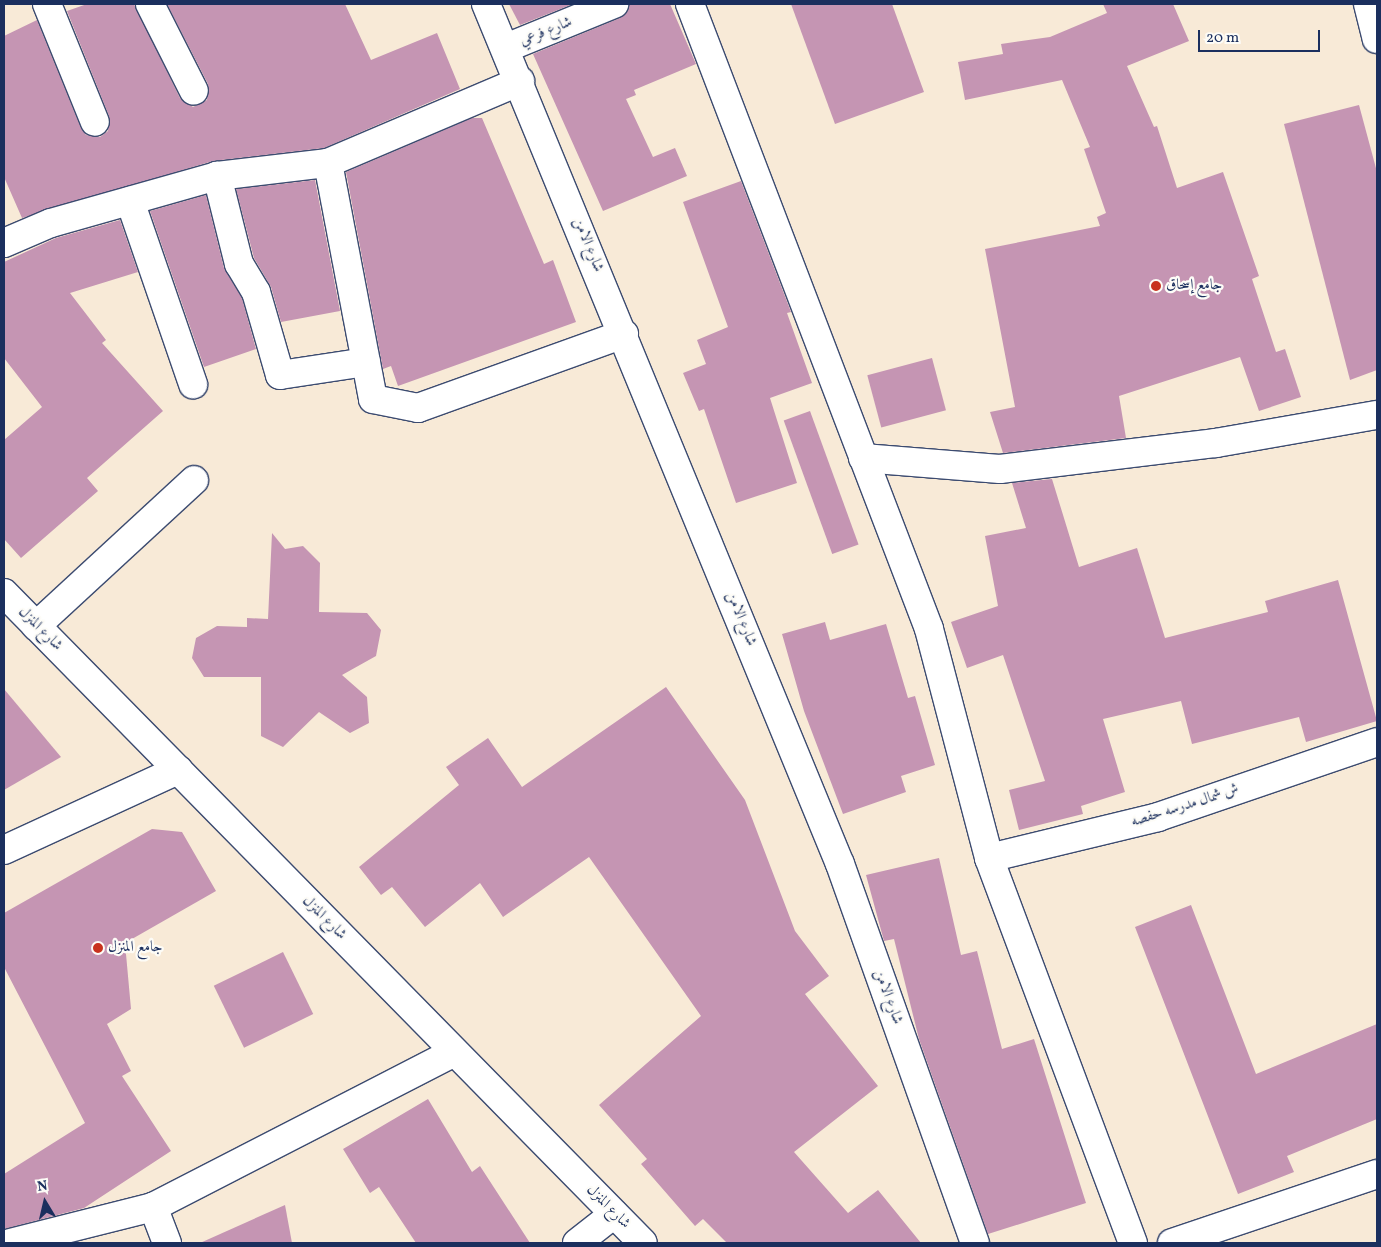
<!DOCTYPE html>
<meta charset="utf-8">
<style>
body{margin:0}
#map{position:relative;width:1381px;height:1247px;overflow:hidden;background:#f8ead7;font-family:Vollkorn,Amiri,serif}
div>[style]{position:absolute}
.building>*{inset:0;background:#c595b3;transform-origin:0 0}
.roads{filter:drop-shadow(1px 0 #3c4b70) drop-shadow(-1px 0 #3c4b70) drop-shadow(0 1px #3c4b70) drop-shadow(0 -1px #3c4b70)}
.minor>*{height:28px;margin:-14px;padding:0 14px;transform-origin:14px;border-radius:14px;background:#fff}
.dots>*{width:14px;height:14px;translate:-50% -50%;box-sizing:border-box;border:2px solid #fdfcf7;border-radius:50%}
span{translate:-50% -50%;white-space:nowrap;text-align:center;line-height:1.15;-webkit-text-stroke:4.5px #fdfcf7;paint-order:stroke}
.street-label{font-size:15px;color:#1b2f5e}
.poi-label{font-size:15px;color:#1b2f5e}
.left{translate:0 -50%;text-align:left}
.frame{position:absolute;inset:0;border:5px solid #1b2f5e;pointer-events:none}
.north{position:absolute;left:20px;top:1177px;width:50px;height:50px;-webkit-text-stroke:4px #fdfcf7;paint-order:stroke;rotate:351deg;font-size:14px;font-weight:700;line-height:20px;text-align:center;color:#1b2f5e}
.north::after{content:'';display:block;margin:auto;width:18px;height:22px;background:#1b2f5e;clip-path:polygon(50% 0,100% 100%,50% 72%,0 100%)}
.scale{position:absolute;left:1198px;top:30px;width:122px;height:22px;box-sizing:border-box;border:2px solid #1b2f5e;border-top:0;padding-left:6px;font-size:15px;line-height:18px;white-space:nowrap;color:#1b2f5e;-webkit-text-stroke:4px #fdfcf7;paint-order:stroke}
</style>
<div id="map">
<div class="building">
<div style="clip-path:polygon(87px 4px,134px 4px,180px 98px,193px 107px,207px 100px,208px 84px,167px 4px,345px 4px,371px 60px,437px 33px,460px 89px,324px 148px,213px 161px,22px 218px,4px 177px,4px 36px,37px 20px,81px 128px,86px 135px,100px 137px,108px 131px,109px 116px,67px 11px)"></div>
<div style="clip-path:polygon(509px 4px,573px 4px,520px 25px)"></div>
<div style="clip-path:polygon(629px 4px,670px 4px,696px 64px,634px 90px,636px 95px,626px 99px,653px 157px,675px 148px,687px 176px,603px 211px,533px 54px,620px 18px)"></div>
<div style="clip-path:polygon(791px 4px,892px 4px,924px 92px,835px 124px)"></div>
<div style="clip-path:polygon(1103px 4px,1173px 4px,1189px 41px,1127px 66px,1154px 127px,1157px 126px,1177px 188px,1223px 172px,1259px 276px,1252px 279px,1276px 352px,1285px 349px,1301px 397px,1259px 411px,1240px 357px,1119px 396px,1126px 438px,1003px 453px,990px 412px,1015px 407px,985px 249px,1100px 226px,1097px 217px,1106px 213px,1084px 149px,1090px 147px,1062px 80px,965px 100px,958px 62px,1003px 54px,1001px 44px,1050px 37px,1107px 13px)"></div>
<div style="clip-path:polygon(1359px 105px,1377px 172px,1377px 370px,1350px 380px,1284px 124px)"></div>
<div style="clip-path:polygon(472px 118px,482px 118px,544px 264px,553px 260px,576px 322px,398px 386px,391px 366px,383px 369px,346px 172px)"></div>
<div style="clip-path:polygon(315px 180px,340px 311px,281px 322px,271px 287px,254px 258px,236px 189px)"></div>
<div style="clip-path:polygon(741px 181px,791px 312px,787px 313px,812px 383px,770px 398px,797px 483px,736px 503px,704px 409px,699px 411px,683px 373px,706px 364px,697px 340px,728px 327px,683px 202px)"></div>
<div style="clip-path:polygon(206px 195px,224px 268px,242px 298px,256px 349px,204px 367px,150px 211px)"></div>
<div style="clip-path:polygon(120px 220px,138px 272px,70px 293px,106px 340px,102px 343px,163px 411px,87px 478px,98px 491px,21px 558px,4px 539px,4px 440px,42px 407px,4px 358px,4px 262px,56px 238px)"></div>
<div style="left:932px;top:358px;width:54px;height:67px;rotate:75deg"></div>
<div style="left:810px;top:411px;width:142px;height:28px;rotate:70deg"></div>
<div style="clip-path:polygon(1052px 479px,1079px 567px,1137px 548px,1165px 638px,1268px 612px,1265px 601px,1338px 580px,1377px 721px,1306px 742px,1299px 717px,1192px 744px,1181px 701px,1103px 719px,1125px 792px,1081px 806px,1083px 814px,1019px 830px,1009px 790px,1045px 781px,1003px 655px,967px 668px,951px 622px,998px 606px,985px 536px,1026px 528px,1012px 483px)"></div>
<div style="clip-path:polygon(272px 533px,285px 549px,303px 546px,320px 563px,319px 612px,367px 613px,381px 630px,376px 656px,342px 675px,367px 697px,369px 723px,350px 733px,319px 712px,283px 747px,261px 736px,261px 677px,204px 677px,192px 658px,196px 638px,217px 626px,247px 627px,247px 618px,268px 619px)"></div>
<div style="clip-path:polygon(825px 622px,830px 640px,886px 624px,908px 698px,915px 696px,935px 765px,901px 776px,906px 792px,843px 814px,804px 711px,782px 634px)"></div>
<div style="clip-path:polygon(666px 687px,745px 800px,795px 931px,829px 976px,805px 994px,878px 1086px,794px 1152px,848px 1213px,878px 1190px,921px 1243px,727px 1243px,703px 1219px,695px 1226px,641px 1164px,647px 1159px,599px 1105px,701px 1016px,589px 857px,503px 917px,480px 883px,425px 927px,392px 887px,381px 895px,359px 867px,459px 785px,446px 767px,488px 738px,522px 787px)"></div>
<div style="clip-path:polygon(4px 689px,61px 757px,4px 790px)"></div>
<div style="clip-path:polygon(152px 829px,182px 832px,216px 891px,125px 943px,131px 1009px,107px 1024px,131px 1071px,122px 1076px,171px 1151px,84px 1208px,4px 1229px,4px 1174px,85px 1123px,4px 967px,4px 913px)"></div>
<div style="clip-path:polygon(939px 858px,961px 955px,977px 951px,1002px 1049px,1034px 1039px,1086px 1203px,988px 1234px,919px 1039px,894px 939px,884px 941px,866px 875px)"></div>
<div style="clip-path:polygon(1191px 905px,1256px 1074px,1377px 1024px,1377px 1119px,1287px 1156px,1294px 1172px,1238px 1194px,1135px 927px)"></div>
<div style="left:283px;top:952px;width:69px;height:77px;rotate:64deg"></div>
<div style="clip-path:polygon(428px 1099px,472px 1172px,480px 1166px,530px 1243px,416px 1243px,379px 1187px,370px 1193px,343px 1149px)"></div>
<div style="clip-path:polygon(285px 1205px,292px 1243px,200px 1243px)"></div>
</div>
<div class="roads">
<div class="minor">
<div style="left:47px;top:4px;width:127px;rotate:67.9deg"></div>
<div style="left:150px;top:4px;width:97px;rotate:63.2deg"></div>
<div style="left:486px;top:4px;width:930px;rotate:67.63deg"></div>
<div style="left:840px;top:864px;width:402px;rotate:70.4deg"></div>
<div style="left:690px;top:4px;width:669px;rotate:69.07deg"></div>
<div style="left:929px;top:629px;width:237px;rotate:75.3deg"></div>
<div style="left:989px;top:858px;width:411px;rotate:69.5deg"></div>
<div style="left:1368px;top:4px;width:36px;rotate:76deg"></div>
<div style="left:506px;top:48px;width:117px;rotate:-22.2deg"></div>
<div style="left:328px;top:163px;width:240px;rotate:79.2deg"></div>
<div style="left:373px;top:399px;width:46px;rotate:11.3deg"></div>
<div style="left:418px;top:408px;width:219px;rotate:-19.8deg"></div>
<div style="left:130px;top:201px;width:194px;rotate:71deg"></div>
<div style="left:4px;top:243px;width:51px;rotate:-23.1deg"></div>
<div style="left:51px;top:223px;width:173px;rotate:-15.8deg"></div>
<div style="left:366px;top:362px;width:87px;rotate:171.4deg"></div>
<div style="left:280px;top:375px;width:86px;rotate:-106.1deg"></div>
<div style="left:256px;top:292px;width:33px;rotate:-121deg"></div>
<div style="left:239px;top:264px;width:91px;rotate:-104deg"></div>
<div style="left:217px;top:176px;width:112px;rotate:-6.7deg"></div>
<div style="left:328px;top:163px;width:209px;rotate:-23.1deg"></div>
<div style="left:863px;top:458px;width:137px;rotate:4.6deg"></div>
<div style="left:1000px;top:469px;width:218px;rotate:-6.9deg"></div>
<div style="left:1216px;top:443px;width:163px;rotate:-9.9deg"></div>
<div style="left:4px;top:593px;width:911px;rotate:45.49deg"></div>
<div style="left:36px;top:626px;width:215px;rotate:-42.7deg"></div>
<div style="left:4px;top:850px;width:192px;rotate:-24.7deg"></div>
<div style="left:989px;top:858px;width:174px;rotate:-13.6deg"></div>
<div style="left:1158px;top:817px;width:231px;rotate:-18.9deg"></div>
<div style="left:10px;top:1243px;width:147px;rotate:-14.1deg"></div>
<div style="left:167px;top:1243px;width:39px;rotate:-111deg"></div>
<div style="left:153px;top:1207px;width:339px;rotate:-27.2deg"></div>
<div style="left:577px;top:1243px;width:47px;rotate:-38.1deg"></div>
<div style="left:1172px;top:1243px;width:216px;rotate:-18.6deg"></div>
</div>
</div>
<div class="dots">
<div style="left:1156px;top:286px;background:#c8321e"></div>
<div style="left:98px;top:948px;background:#c8321e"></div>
</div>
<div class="street-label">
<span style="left:546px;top:32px;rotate:-22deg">شارع فرعي</span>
<span style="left:588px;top:245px;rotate:68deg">شارع الامن</span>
<span style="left:741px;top:619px;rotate:68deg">شارع الامن</span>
<span style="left:40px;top:629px;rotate:45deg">شارع المنزل</span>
<span style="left:1185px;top:806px;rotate:-17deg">ش شمال مدرسه حفصه</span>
<span style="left:324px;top:918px;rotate:45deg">شارع المنزل</span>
<span style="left:888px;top:997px;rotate:70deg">شارع الامن</span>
<span style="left:608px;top:1207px;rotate:45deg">شارع المنزل</span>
</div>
<div class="poi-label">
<span class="left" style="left:1166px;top:286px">جامع إسحاق</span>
<span class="left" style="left:108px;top:948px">جامع المنزل</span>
</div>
<div class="frame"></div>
<div class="north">N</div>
<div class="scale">20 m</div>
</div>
